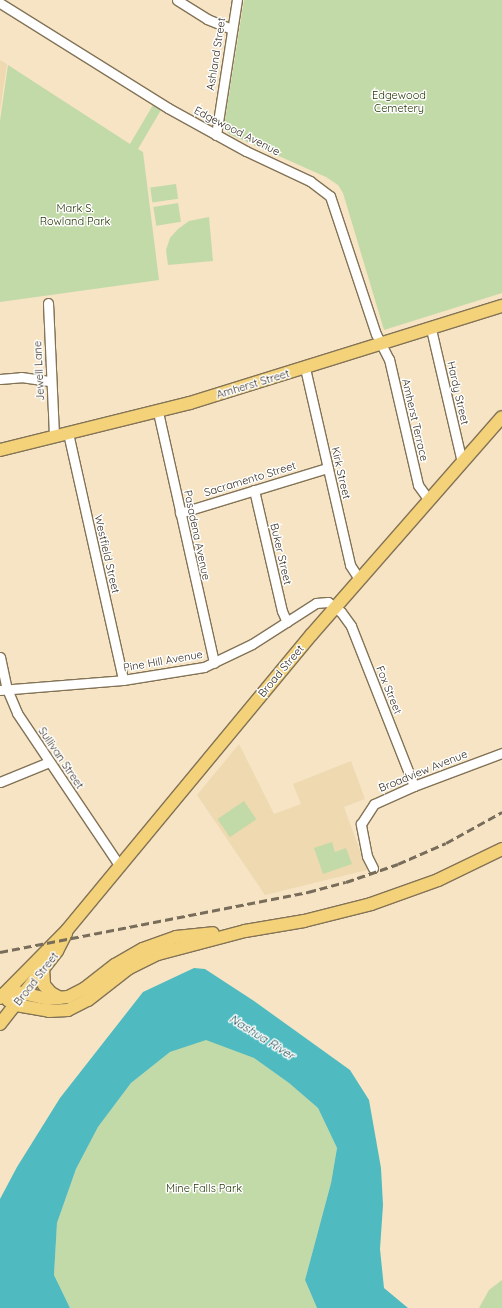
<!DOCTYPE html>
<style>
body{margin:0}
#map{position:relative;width:502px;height:1308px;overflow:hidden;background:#f6e4c4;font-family:Quicksand,sans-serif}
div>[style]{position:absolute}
.built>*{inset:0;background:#eed9b1}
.green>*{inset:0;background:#c2daa8;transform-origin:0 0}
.water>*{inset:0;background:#4fbbc0}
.roads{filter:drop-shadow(1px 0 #837356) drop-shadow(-1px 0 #837356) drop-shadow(0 1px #837356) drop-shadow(0 -1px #837356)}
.minor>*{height:9px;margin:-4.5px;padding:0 4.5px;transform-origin:4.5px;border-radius:4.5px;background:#fff}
.major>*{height:12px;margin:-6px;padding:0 6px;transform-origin:6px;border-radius:6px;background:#f4d27a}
.rail>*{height:2.5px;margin-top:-1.25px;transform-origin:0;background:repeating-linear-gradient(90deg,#776d5a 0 8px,transparent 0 12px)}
span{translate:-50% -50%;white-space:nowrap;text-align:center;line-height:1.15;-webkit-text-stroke:3px #fff;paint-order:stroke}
.street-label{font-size:11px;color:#332c20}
.park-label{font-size:11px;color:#233503}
.water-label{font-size:12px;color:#1a4a4c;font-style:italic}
</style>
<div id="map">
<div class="built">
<div style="clip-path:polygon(0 60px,7px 64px,0 111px)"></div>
<div style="clip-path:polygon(239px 744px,274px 814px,301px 804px,293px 784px,351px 761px,365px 799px,344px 807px,367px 870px,265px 895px,197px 795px)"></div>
</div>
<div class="green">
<div style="clip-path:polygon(244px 0,502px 0,502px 293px,384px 330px,343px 193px,338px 185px,326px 177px,229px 134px,224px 126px)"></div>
<div style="clip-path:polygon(8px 65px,130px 144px,153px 105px,161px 110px,138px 149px,143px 152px,159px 280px,0 302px,0 121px)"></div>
<div style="left:176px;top:184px;width:15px;height:26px;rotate:82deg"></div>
<div style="left:178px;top:203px;width:19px;height:25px;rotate:81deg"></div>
<div style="clip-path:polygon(209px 217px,213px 261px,168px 265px,166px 250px,170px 238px,178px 229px,189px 221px)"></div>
<div style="left:244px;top:801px;width:22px;height:32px;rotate:56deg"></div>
<div style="clip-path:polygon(332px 842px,335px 852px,346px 848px,352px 864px,323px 874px,314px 848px)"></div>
<div style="clip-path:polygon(206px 1039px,254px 1058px,289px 1083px,318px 1108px,337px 1148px,331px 1183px,305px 1280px,317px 1308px,70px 1308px,54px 1275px,57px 1223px,76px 1169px,98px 1127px,131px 1083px,170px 1052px)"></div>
<div style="clip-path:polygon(502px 1280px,502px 1308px,479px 1308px,489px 1290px)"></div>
</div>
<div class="water">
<div style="clip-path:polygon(194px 968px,205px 969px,254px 1001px,350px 1070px,369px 1100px,381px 1168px,383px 1205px,380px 1249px,384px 1288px,408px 1308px,317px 1308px,305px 1280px,331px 1183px,337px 1148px,318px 1108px,289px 1083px,254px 1058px,206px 1040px,170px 1052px,131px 1083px,98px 1127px,76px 1169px,57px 1223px,54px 1275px,70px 1308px,0 1308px,0 1199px,17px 1167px,60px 1098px,143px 992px)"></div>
</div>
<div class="roads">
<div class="minor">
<div style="left:177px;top:0;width:36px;rotate:32deg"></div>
<div style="left:207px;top:19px;width:27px;rotate:22deg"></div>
<div style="left:0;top:3px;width:198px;rotate:32deg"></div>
<div style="left:168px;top:108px;width:89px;rotate:28.9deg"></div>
<div style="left:246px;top:151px;width:71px;rotate:25.1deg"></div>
<div style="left:310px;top:181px;width:25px;rotate:37deg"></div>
<div style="left:330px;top:196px;width:145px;rotate:71.6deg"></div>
<div style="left:376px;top:334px;width:28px;rotate:63deg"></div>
<div style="left:389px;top:359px;width:129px;rotate:77deg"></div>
<div style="left:418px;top:485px;width:19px;rotate:54deg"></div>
<div style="left:216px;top:135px;width:137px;rotate:-81.2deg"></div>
<div style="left:48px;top:303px;width:134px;rotate:87.4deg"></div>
<div style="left:431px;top:329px;width:137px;rotate:76.9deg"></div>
<div style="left:305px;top:368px;width:202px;rotate:77.1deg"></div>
<div style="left:350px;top:565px;width:17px;rotate:57deg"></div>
<div style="left:0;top:379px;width:21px;rotate:-5deg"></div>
<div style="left:21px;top:377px;width:30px;rotate:8deg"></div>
<div style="left:158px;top:412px;width:257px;rotate:77.4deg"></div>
<div style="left:68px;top:433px;width:253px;rotate:77.4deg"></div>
<div style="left:254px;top:490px;width:124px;rotate:77deg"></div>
<div style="left:282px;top:611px;width:12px;rotate:66deg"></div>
<div style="left:180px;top:513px;width:154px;rotate:-17deg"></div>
<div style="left:0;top:657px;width:33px;rotate:78deg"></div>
<div style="left:7px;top:689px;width:26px;rotate:67deg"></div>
<div style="left:17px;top:713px;width:183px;rotate:56.1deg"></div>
<div style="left:0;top:690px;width:123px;rotate:-4.6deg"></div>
<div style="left:123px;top:680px;width:82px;rotate:-9.1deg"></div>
<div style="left:204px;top:667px;width:53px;rotate:-25.6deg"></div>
<div style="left:252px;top:644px;width:76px;rotate:-32.6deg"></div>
<div style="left:316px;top:603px;width:12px;rotate:-5deg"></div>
<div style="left:328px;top:602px;width:16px;rotate:38deg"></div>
<div style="left:341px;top:612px;width:17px;rotate:54deg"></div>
<div style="left:351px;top:626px;width:172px;rotate:68.5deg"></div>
<div style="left:0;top:782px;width:53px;rotate:-22.2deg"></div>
<div style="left:373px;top:868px;width:13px;rotate:-117deg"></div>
<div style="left:367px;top:856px;width:33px;rotate:-101deg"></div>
<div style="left:361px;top:824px;width:24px;rotate:-57deg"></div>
<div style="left:374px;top:804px;width:44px;rotate:-24.2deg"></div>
<div style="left:414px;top:786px;width:94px;rotate:-20.6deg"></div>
</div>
<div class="major">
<div style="left:0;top:450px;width:196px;rotate:-13.9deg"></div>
<div style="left:190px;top:403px;width:327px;rotate:-17.3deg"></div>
<div style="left:43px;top:969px;width:16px;rotate:86deg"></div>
<div style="left:44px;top:985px;width:11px;rotate:49deg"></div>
<div style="left:51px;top:993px;width:10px;rotate:29deg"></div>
<div style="left:9px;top:990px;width:40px;rotate:13deg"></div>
<div style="left:48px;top:999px;width:20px;rotate:-6deg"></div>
<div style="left:68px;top:997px;width:18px;rotate:-27deg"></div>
<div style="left:84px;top:989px;width:39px;rotate:-38deg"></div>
<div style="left:115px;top:965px;width:32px;rotate:-30deg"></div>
<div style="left:143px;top:949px;width:35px;rotate:-20deg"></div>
<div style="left:176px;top:937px;width:37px;rotate:-6deg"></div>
<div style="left:5px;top:993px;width:8px;rotate:67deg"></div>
<div style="left:8px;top:1000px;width:9px;rotate:32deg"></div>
<div style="left:16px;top:1005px;width:34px;rotate:10deg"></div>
<div style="left:49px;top:1011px;width:19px;rotate:-3deg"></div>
<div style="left:68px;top:1010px;width:22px;rotate:-27deg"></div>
<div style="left:88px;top:1000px;width:52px;rotate:-38deg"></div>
<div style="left:129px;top:968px;width:32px;rotate:-26deg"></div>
<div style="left:158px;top:954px;width:90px;rotate:-14.8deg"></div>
<div style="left:245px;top:931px;width:60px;rotate:-9.6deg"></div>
<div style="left:304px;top:921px;width:69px;rotate:-14.2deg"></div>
<div style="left:371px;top:904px;width:71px;rotate:-19.7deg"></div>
<div style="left:438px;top:880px;width:71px;rotate:-25.8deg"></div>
<div style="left:0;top:998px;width:95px;rotate:-45.4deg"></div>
<div style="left:67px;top:930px;width:384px;rotate:-50.4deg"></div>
<div style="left:312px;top:634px;width:288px;rotate:-48.8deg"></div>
<div style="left:0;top:1024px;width:93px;rotate:-52deg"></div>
<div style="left:57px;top:951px;width:20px;rotate:-63deg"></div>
</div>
</div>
<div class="rail">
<div style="left:0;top:952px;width:314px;rotate:-11deg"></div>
<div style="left:308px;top:892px;width:39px;rotate:-15deg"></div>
<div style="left:346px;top:882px;width:55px;rotate:-19.1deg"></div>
<div style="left:398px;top:864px;width:52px;rotate:-23.6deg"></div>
<div style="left:446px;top:843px;width:64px;rotate:-29deg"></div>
</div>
<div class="street-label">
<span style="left:216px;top:54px;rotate:-81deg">Ashland Street</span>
<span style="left:237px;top:131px;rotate:27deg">Edgewood Avenue</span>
<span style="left:39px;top:371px;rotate:-93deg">Jewell Lane</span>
<span style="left:253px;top:384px;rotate:-17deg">Amherst Street</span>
<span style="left:458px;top:393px;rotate:77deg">Hardy Street</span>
<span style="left:415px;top:420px;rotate:77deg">Amherst Terrace</span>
<span style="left:341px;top:473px;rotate:77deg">Kirk Street</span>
<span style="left:250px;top:479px;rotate:-17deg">Sacramento Street</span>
<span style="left:197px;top:535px;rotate:78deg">Pasadena Avenue</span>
<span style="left:107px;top:554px;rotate:77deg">Westfield Street</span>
<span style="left:281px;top:554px;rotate:77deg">Buker Street</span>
<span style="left:163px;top:661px;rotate:-10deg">Pine Hill Avenue</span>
<span style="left:281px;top:671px;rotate:-50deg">Broad Street</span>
<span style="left:389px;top:690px;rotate:68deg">Fox Street</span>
<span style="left:61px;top:758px;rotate:56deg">Sullivan Street</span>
<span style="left:423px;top:771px;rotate:-22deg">Broadview Avenue</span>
<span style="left:36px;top:979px;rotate:-52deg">Broad Street</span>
</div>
<div class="park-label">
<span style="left:399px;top:102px">Edgewood<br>Cemetery</span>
<span style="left:75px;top:215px">Mark S.<br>Rowland Park</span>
<span style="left:204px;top:1188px">Mine Falls Park</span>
</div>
<div class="water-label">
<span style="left:262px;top:1037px;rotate:32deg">Nashua River</span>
</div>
</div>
